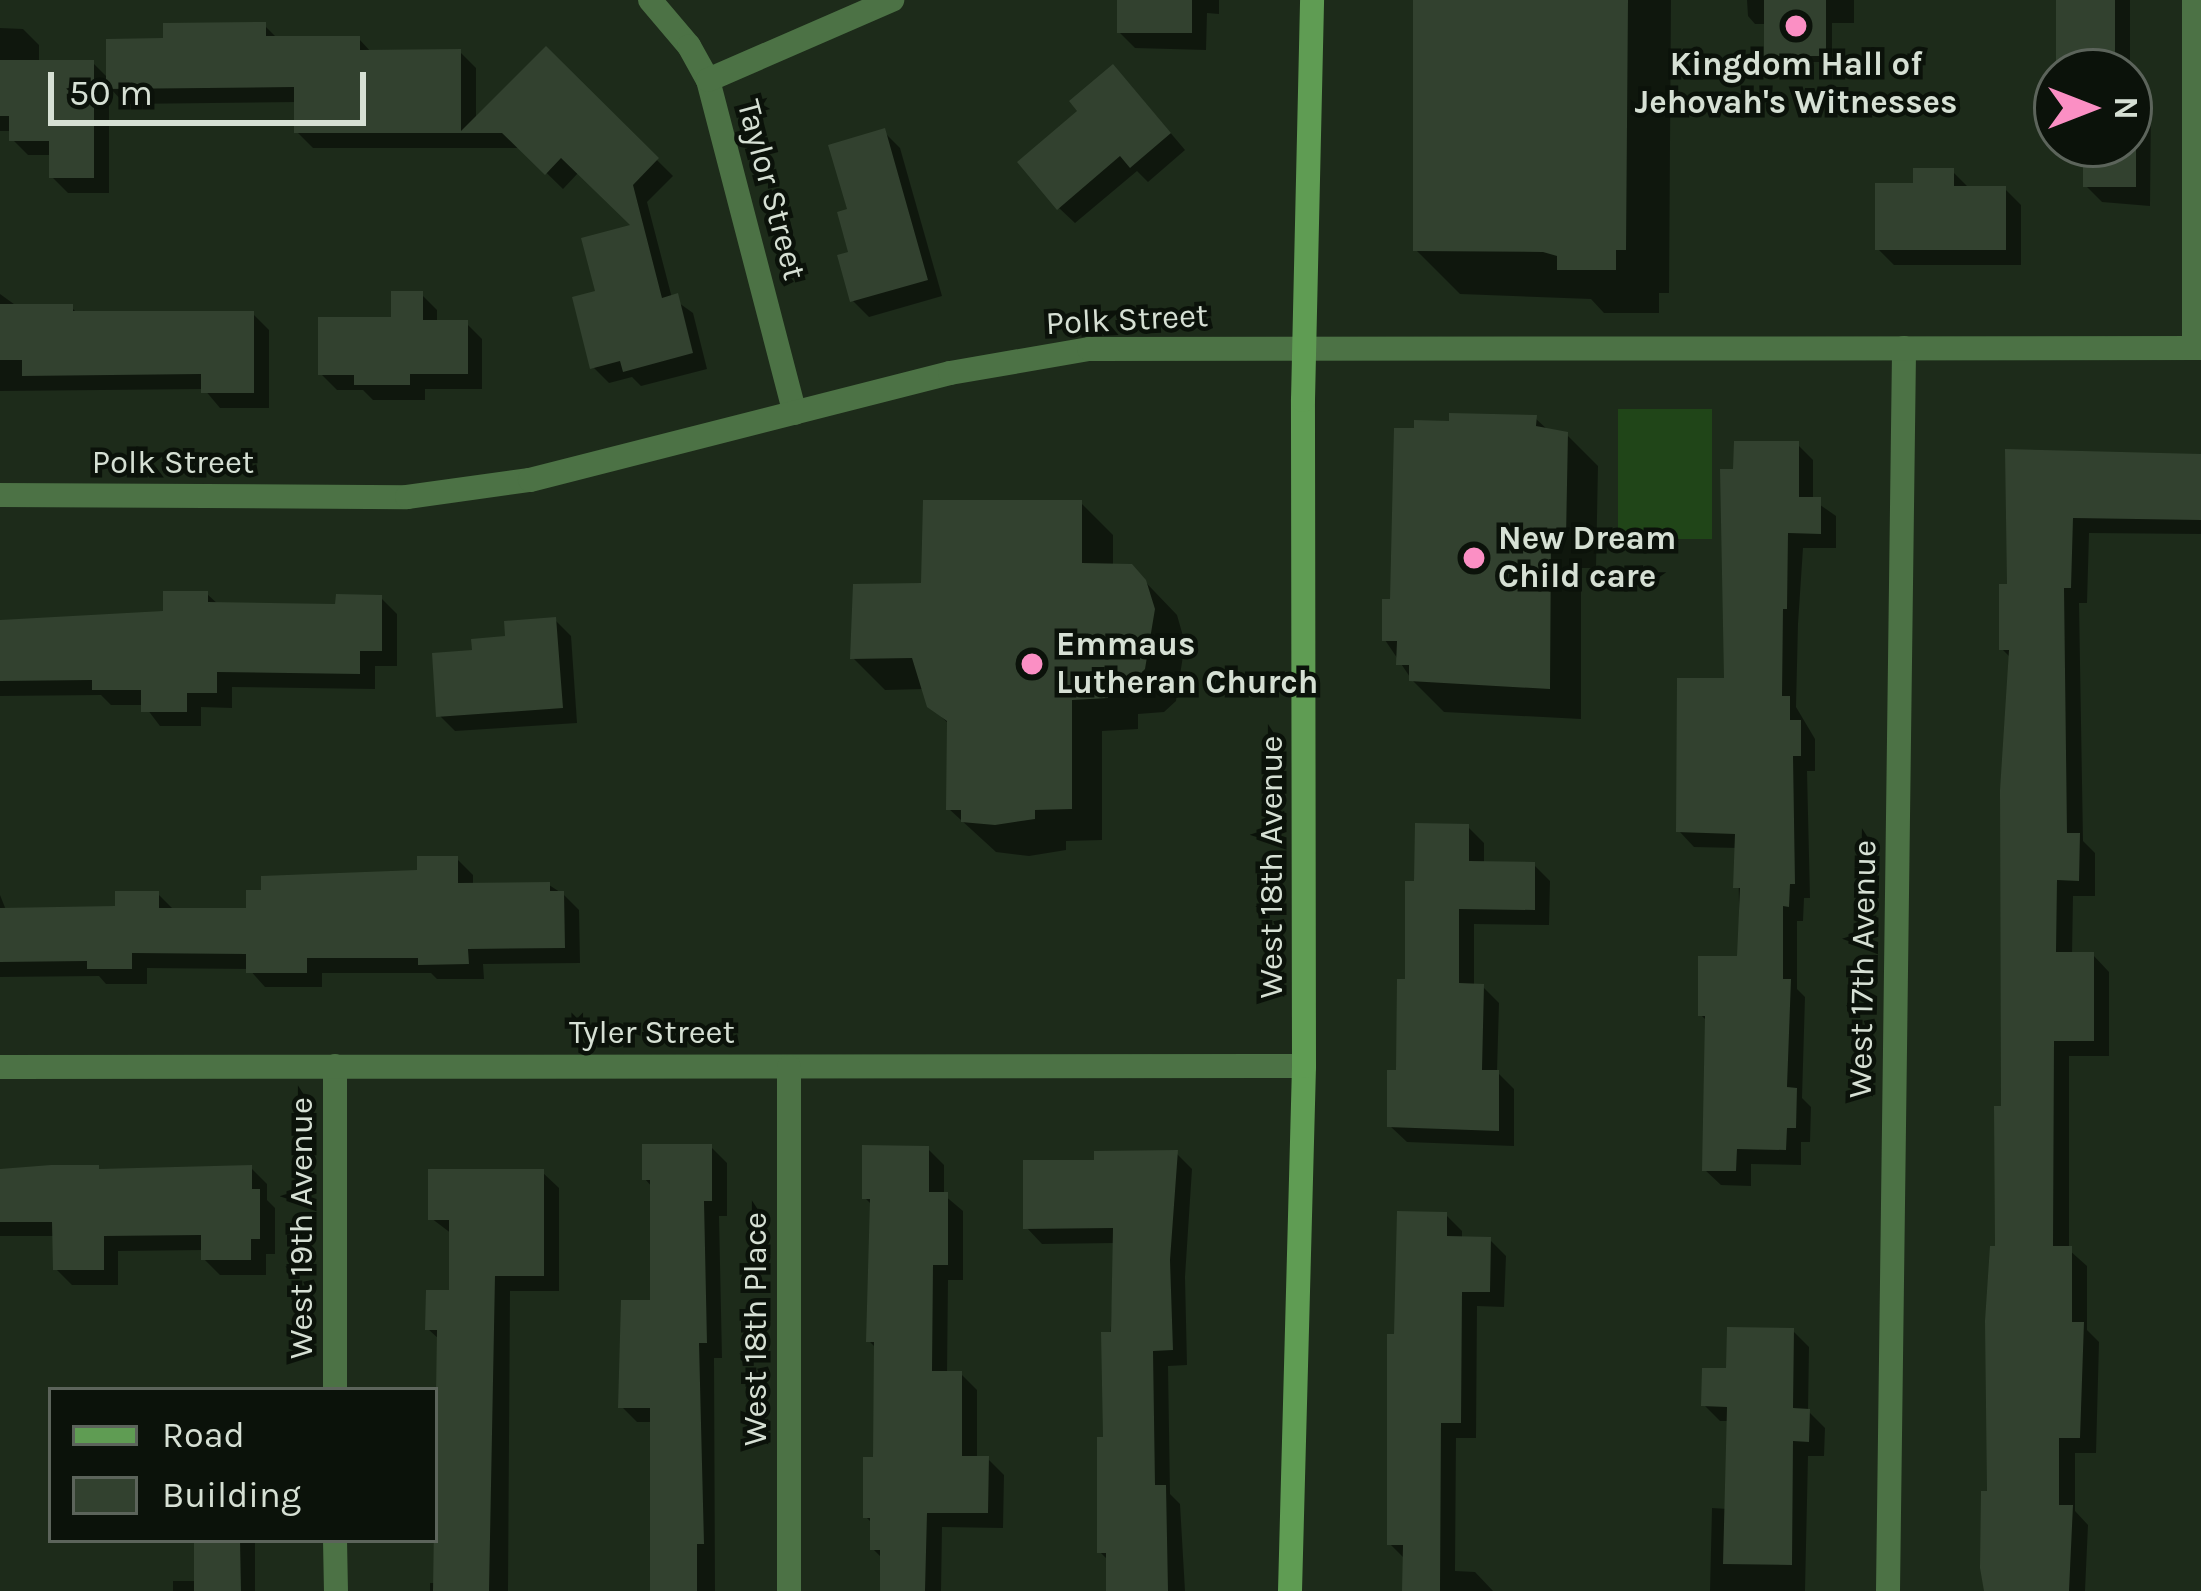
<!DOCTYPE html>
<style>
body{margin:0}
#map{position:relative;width:2201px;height:1591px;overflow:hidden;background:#1d2b1a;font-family:Karla,sans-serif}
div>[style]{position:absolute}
.green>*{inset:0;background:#204518;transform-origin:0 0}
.shadow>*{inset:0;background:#0007}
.building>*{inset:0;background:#32412f;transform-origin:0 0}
.minor>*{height:24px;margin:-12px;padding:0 12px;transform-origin:12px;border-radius:12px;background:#4c7245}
.tertiary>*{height:24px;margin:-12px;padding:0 12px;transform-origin:12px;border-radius:12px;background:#4c7245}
.secondary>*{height:24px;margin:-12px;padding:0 12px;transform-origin:12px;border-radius:12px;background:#5f9c53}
.dots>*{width:33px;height:33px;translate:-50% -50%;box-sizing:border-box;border:6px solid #0b120a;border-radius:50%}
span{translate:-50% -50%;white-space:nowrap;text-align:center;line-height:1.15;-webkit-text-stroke:9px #0b120a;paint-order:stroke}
.poi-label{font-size:33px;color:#d6e0d4;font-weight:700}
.left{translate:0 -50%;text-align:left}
.street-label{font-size:33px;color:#d6e0d4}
.legend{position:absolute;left:48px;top:1387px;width:390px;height:156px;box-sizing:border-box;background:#0b120a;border:3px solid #5c645b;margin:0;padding:15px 21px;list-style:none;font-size:36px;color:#d6e0d4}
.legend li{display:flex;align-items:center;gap:24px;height:60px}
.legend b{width:60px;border:3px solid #5c645b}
.north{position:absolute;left:2033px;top:48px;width:120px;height:120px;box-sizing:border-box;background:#0b120a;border:3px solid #5c645b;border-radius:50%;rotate:90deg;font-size:33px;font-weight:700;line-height:48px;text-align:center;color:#d6e0d4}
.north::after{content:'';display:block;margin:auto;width:42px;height:54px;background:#fb8fc4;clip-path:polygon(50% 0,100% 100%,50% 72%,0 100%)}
.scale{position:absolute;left:48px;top:72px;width:318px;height:54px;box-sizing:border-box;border:6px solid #d6e0d4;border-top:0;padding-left:15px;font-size:36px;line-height:42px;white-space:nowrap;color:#d6e0d4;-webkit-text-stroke:9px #0b120a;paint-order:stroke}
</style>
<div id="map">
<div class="green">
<div style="left:1618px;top:409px;width:94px;height:130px"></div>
</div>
<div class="shadow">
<div style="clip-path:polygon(1120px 0,1219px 0,1219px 14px,1207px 13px,1206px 50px,1135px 48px,1119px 32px)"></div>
<div style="clip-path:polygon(1416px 0,1671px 0,1669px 293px,1659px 293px,1659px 313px,1604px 313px,1591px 299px,1460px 294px,1416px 250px)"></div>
<div style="clip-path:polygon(1747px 0,1854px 0,1854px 23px,1832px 23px,1832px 62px,1776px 62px,1769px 54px,1768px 24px,1755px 24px,1748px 16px)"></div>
<div style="clip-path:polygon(2059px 0,2130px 0,2130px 86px,2151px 102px,2150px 206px,2102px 202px,2086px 186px,2086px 144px,2129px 144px,2129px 72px,2064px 72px,2059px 67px)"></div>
<div style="clip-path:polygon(264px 25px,278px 39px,359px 39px,372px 53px,460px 52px,476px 68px,476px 120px,546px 50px,673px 176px,647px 202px,672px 298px,693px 313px,707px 369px,641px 386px,632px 377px,609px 383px,593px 367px,599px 293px,636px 227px,579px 172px,563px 189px,521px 148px,313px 148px,297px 132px,297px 102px,125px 104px,109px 87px,109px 193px,68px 193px,52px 177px,52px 155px,28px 155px,12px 139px,12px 131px,0 131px,0 28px,23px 29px,39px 45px,39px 63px,93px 63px,109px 79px,166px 41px)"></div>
<div style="clip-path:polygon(1129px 84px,1185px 150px,1148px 182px,1137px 171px,1075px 223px,1059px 208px)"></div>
<div style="clip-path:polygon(884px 132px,900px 148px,942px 296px,869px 317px,853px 301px,850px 211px)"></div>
<div style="clip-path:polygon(1952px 171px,1970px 189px,2005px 189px,2021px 205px,2021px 265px,1894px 265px,1878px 249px,1916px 186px)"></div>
<div style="clip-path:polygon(0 294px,18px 307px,71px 307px,78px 314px,253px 314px,269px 330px,269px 408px,220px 408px,204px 389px,0 391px)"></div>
<div style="clip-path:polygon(421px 294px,437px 310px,437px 323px,466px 323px,482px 339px,482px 389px,425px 389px,425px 400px,373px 400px,363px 390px,337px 390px,321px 374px)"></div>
<div style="clip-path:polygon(1535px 418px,1549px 431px,1566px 434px,1598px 466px,1596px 568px,1581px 568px,1581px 719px,1444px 712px,1412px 680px,1385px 640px,1392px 602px)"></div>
<div style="clip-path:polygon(1797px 444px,1813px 460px,1813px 500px,1836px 516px,1836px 548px,1803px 548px,1798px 624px,1796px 707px,1815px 739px,1815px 771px,1807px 771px,1810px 898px,1804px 898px,1803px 921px,1797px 921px,1797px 989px,1805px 997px,1802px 1098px,1811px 1107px,1810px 1142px,1801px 1142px,1801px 1165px,1751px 1164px,1751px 1186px,1721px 1185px,1705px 1170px,1708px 1022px,1701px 1015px,1740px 959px,1738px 848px,1694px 847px,1679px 831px,1727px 681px,1736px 472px)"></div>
<div style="clip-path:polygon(2008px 452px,2201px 456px,2201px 534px,2089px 533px,2087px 603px,2079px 603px,2083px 841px,2095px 853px,2095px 896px,2073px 896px,2072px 955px,2093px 955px,2109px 972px,2109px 1056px,2069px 1056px,2069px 1250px,2087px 1266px,2087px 1330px,2099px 1342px,2096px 1453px,2075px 1453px,2075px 1511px,2088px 1525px,2085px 1591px,1988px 1591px,2004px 1109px,2012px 659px,2002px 649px,2010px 587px)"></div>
<div style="clip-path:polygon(1081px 503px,1113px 535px,1113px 567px,1131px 567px,1177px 615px,1185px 643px,1176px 701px,1164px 712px,1138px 714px,1138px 729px,1102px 731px,1102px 840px,1066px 841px,1066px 850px,1029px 856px,996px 852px,949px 809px,950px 725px,929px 705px,924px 689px,885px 690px,853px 658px,924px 585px)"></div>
<div style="clip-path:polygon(207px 594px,219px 605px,338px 607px,381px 598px,397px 614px,397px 666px,375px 666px,375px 689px,232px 687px,232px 708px,201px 707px,201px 726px,160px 726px,144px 705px,111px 705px,101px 695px,0 696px,0 623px,166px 614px)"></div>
<div style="clip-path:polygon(555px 620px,571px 636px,577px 723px,455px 731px,439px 715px,508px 639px)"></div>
<div style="clip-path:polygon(1468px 827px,1484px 843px,1484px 864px,1534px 865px,1550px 881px,1549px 925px,1474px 924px,1474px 987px,1483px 987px,1499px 1003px,1497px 1072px,1514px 1089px,1514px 1146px,1407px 1142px,1390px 1126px,1417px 884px)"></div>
<div style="clip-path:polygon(457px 859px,473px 875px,473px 886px,549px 885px,563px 894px,579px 910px,580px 963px,483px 964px,484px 979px,437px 979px,431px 973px,322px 973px,322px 987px,265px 987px,249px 969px,147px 968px,147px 984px,106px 984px,99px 976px,0 977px,0 895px,6px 910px,118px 909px,158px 894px,175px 911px,249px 911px,420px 873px)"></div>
<div style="clip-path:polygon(711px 1147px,727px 1163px,727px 1216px,719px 1216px,722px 1358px,714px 1358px,715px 1591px,652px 1591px,653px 1422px,637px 1422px,621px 1406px,653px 1303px,653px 1188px,645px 1179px)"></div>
<div style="clip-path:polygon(928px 1149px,944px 1165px,944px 1195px,963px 1211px,963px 1280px,948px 1280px,947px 1374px,961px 1374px,977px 1390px,977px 1459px,988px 1459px,1004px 1475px,1003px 1528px,942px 1527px,941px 1591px,883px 1591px,883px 1559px,873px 1549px,873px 1524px,866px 1517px,876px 1460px,877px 1349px,869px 1341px,873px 1206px,865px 1198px)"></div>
<div style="clip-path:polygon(1176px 1153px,1192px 1169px,1185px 1277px,1187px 1365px,1168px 1366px,1170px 1494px,1180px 1504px,1185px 1591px,1109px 1591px,1109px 1561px,1100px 1552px,1115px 1243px,1042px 1244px,1026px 1227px,1097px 1163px)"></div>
<div style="clip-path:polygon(251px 1168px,267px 1184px,267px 1200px,275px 1208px,275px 1254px,266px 1254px,266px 1275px,220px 1275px,204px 1259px,204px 1250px,118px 1251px,118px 1285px,72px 1285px,56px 1269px,55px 1236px,0 1236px,0 1171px)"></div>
<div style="clip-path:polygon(542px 1172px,559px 1188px,559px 1291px,510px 1291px,508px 1591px,430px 1591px,430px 1583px,436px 1583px,440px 1340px,428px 1329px,452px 1293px,452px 1234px,431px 1218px)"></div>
<div style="clip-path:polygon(1446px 1215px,1462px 1231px,1462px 1240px,1490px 1240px,1506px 1256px,1504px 1307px,1477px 1306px,1476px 1438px,1456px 1438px,1455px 1571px,1475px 1572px,1493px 1591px,1404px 1591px,1405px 1559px,1390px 1544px,1397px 1337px)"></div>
<div style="clip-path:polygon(1793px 1331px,1809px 1347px,1808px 1411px,1825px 1428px,1824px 1456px,1808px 1456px,1805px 1591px,1710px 1591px,1712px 1508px,1728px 1509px,1730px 1421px,1720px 1421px,1704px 1405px,1729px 1371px)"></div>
<div style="clip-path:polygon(200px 1540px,255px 1540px,255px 1591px,173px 1591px,173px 1581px,196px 1581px)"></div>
</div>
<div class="building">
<div style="left:1117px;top:0;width:75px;height:33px"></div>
<div style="clip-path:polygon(1413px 0,1628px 0,1626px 250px,1616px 250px,1616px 270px,1557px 270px,1557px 256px,1543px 252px,1413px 251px)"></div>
<div style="left:1764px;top:0;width:62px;height:56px"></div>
<div style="left:2056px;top:0;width:59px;height:68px"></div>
<div style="clip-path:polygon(266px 22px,266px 36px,360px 36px,360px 50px,461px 49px,461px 131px,546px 46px,659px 158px,633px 185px,662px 298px,678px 293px,693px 353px,623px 372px,620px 361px,590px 369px,572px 297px,595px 291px,581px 238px,630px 225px,561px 158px,545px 175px,502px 133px,294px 133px,294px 87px,106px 89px,106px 39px,163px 38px,163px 23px)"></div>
<div style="clip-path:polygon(0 60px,94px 60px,94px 178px,49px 178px,49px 141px,9px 141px,9px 116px,0 116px)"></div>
<div style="clip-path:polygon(1113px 64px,1171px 133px,1130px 168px,1120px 156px,1057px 210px,1017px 162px,1077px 111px,1069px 101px)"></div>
<div style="clip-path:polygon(885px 128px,928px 280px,850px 302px,837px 255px,848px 252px,837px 212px,847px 209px,828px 145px)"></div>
<div style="left:2083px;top:144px;width:53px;height:43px"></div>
<div style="clip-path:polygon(1913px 168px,1954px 168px,1954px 186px,2006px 186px,2006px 250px,1875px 250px,1875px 183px,1913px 183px)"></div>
<div style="clip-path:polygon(391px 291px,423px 291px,423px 320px,468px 320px,468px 374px,410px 374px,410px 385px,354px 385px,354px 375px,318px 375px,318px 317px,391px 317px)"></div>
<div style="clip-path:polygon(0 304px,73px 304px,73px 311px,254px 311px,254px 393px,201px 393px,201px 374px,22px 376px,22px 360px,0 360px)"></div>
<div style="clip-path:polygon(1449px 413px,1537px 415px,1536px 426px,1568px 432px,1566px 538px,1551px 537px,1550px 689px,1409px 681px,1409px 665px,1396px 665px,1397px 641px,1382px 641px,1382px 599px,1390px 599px,1394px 428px,1414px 428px,1414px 420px,1449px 421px)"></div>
<div style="clip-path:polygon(1734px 441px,1799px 441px,1799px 497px,1821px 497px,1821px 534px,1788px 533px,1787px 609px,1783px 609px,1782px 696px,1790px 696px,1790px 720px,1801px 720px,1801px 756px,1793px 756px,1795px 884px,1790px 884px,1789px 907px,1783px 906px,1783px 979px,1791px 979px,1787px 1087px,1797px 1088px,1796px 1128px,1787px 1128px,1786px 1150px,1737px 1149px,1736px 1171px,1702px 1171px,1705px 1016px,1698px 1016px,1698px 956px,1737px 956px,1740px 888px,1733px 888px,1735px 834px,1676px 832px,1677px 678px,1724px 678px,1720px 469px,1733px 469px)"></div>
<div style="clip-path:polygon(2005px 449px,2201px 454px,2201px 520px,2073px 518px,2071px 588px,2064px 588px,2067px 833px,2080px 833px,2079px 881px,2057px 880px,2056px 952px,2094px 952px,2094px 1041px,2054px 1041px,2053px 1246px,2072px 1246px,2072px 1322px,2084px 1322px,2080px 1438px,2059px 1438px,2059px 1505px,2073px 1505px,2069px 1591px,1984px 1591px,1980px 1568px,1981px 1491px,1987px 1491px,1985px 1321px,1990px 1246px,1995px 1246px,1994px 1106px,2001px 1106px,2000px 790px,2009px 650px,1999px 650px,1999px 584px,2007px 584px)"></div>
<div style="clip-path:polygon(923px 500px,1082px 500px,1082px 563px,1132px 564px,1146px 580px,1155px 609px,1145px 669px,1132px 682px,1108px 683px,1108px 698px,1072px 700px,1072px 809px,1035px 810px,1035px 819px,995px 825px,961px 822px,961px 810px,946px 810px,947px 721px,927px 707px,912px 658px,850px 659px,853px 584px,921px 583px)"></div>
<div style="clip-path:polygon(163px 591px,208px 591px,208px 602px,335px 604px,336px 594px,382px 595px,382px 651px,360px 651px,360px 674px,217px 672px,217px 693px,187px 693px,187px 712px,141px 712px,141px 690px,92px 690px,92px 680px,0 681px,0 620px,163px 611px)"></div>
<div style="clip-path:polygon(556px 617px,563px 708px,436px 717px,432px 653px,472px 650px,471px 639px,505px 636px,504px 621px)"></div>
<div style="clip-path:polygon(1415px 823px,1469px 824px,1469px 861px,1535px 862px,1535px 910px,1459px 909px,1459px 983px,1484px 984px,1482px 1070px,1499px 1070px,1499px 1131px,1387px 1127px,1387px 1070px,1396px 1070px,1397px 979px,1405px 979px,1405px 881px,1414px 881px)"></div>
<div style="clip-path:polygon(417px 856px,458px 856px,458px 883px,550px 882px,550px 891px,564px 891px,565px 948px,468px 949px,469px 964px,418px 965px,418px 958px,307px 958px,307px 973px,246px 973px,246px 954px,132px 953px,132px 969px,87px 969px,87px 961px,0 962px,0 908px,115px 906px,115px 891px,159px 891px,159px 908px,246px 908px,246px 890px,261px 890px,261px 876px,417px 870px)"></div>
<div style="clip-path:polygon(642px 1144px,712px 1144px,712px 1201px,704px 1201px,707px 1343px,699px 1343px,704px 1544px,697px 1544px,697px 1591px,650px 1591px,650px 1408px,618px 1408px,621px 1300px,650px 1300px,650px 1180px,642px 1180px)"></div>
<div style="clip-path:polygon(862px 1145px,929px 1146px,929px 1192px,948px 1192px,948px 1265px,933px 1265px,932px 1371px,962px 1371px,962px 1456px,989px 1456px,988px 1513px,927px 1513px,925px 1591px,880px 1591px,880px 1550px,870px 1550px,870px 1518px,863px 1518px,863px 1457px,873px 1457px,874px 1342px,866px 1342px,870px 1199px,862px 1199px)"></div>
<div style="clip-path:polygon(1178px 1150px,1170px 1260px,1173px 1350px,1153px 1351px,1155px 1485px,1166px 1485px,1168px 1591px,1106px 1591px,1106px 1553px,1097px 1553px,1097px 1437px,1103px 1437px,1101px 1332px,1111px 1332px,1113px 1228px,1023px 1229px,1023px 1160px,1094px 1160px,1094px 1151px)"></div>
<div style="clip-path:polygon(51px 1165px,99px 1165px,99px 1169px,252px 1165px,252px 1189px,260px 1189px,260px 1239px,251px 1239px,251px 1260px,201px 1260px,201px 1235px,104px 1236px,104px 1270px,53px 1270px,52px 1222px,0 1222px,0 1169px)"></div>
<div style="clip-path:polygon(428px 1169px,544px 1169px,544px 1276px,495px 1276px,489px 1591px,433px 1591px,437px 1330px,425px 1330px,426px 1290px,449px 1290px,449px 1220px,428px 1220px)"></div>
<div style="clip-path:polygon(1397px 1211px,1447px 1212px,1447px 1236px,1491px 1237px,1490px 1292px,1462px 1292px,1461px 1423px,1441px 1423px,1440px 1591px,1402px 1591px,1403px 1545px,1387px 1545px,1387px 1334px,1394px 1334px)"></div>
<div style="clip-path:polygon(1727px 1327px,1794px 1328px,1793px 1408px,1810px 1409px,1809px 1442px,1793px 1441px,1792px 1565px,1723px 1564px,1727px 1407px,1701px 1406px,1702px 1368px,1726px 1368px)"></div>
<div style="clip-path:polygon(199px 1540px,240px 1540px,241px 1591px,194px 1591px,194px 1542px)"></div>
</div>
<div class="minor">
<div style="left:650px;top:0;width:60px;rotate:49.7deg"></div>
<div style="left:689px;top:46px;width:39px;rotate:61deg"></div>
<div style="left:708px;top:80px;width:344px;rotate:75.4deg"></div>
<div style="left:2194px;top:0;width:348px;rotate:90deg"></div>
<div style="left:708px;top:80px;width:201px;rotate:-23.5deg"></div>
<div style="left:335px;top:1066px;width:324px;rotate:90deg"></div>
<div style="left:0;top:1067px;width:1304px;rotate:-0.04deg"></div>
<div style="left:789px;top:1067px;width:524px;rotate:90deg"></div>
<div style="left:335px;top:1540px;width:51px;rotate:88.9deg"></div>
<div style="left:1888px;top:1591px;width:1243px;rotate:-89.26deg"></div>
</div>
<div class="tertiary">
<div style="left:0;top:495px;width:407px;rotate:0.3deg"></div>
<div style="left:407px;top:497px;width:124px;rotate:-7.9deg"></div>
<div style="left:530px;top:480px;width:433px;rotate:-14.3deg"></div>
<div style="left:950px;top:373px;width:141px;rotate:-9.8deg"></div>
<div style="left:1089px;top:349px;width:1112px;rotate:-0.05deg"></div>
</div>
<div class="secondary">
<div style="left:1290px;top:1591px;width:525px;rotate:-88.47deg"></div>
<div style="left:1304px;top:1066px;width:666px;rotate:-90.09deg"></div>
<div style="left:1303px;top:400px;width:400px;rotate:-88.7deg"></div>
</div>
<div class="dots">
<div style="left:1796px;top:26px;background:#fb8fc4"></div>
<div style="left:1474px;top:558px;background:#fb8fc4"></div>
<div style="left:1032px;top:664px;background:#fb8fc4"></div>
</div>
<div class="poi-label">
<span style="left:1796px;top:84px">Kingdom Hall of<br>Jehovah's Witnesses</span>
<span class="left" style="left:1498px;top:558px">New Dream<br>Child care</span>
<span class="left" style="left:1056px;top:664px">Emmaus<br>Lutheran Church</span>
</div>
<div class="street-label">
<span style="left:771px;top:190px;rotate:75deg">Taylor Street</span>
<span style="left:1127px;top:320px;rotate:-3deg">Polk Street</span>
<span style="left:173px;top:463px">Polk Street</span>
<span style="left:1272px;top:867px;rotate:-90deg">West 18th Avenue</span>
<span style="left:1863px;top:969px;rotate:-89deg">West 17th Avenue</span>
<span style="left:652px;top:1033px">Tyler Street</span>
<span style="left:302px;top:1228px;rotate:-90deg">West 19th Avenue</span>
<span style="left:756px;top:1329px;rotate:-90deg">West 18th Place</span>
</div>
<ul class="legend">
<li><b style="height:15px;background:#5f9c53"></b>Road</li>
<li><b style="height:33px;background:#32412f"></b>Building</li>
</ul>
<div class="north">N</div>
<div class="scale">50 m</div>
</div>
